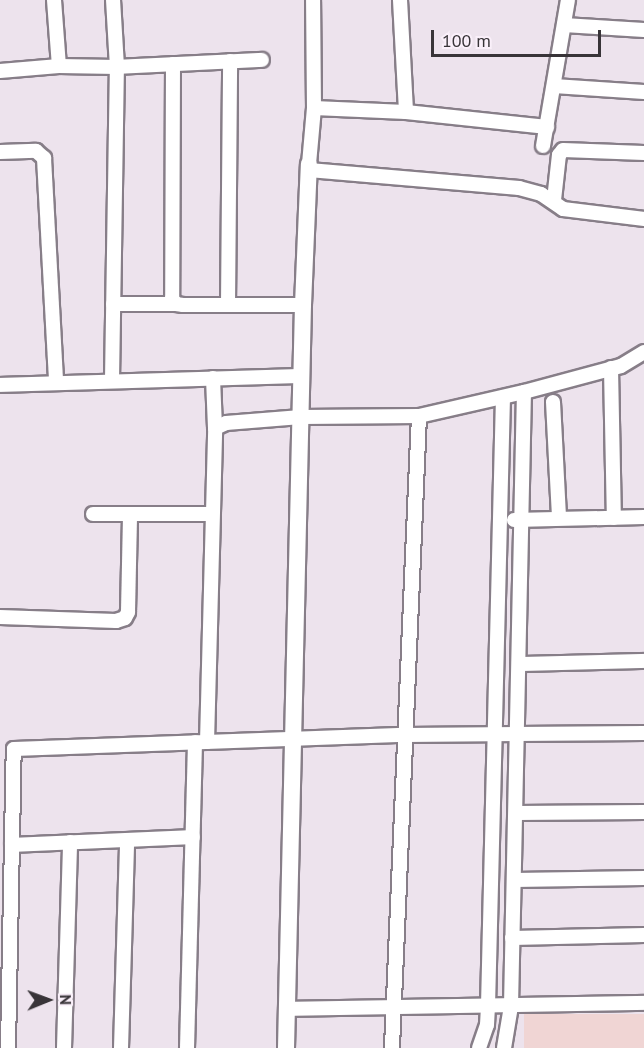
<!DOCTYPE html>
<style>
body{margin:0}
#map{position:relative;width:644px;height:1048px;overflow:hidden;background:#ede3ed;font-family:"PT Sans",sans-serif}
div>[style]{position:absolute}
.education>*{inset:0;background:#f0d5d4;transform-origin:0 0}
.roads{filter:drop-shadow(2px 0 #877e88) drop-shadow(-2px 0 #877e88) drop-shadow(0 2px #877e88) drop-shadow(0 -2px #877e88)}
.minor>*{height:14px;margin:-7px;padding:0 7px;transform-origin:7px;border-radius:7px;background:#fff}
.tertiary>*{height:16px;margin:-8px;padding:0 8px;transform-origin:8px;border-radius:8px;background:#fff}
span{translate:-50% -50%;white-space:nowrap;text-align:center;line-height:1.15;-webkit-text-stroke:6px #faf0fa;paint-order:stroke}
.north{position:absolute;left:18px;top:970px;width:60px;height:60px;-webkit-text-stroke:4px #faf0fa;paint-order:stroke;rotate:89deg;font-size:16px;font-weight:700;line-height:24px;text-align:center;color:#383438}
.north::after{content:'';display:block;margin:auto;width:21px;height:27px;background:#383438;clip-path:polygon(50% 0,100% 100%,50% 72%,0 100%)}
.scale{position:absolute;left:431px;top:30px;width:170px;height:27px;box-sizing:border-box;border:3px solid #383438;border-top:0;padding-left:8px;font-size:18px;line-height:21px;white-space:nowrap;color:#383438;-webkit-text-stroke:4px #faf0fa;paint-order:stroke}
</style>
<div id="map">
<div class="education">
<div style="left:644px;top:1014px;width:34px;height:120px;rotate:90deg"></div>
</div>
<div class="roads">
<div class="minor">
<div style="left:54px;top:0;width:66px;rotate:85.7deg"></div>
<div style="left:400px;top:0;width:112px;rotate:86.9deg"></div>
<div style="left:564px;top:25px;width:80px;rotate:3.6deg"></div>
<div style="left:173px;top:64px;width:235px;rotate:90.2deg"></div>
<div style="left:172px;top:299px;width:6px;rotate:51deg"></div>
<div style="left:176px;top:304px;width:7px;rotate:8deg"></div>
<div style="left:183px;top:305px;width:120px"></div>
<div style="left:0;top:71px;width:59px;rotate:-4.8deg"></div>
<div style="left:59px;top:66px;width:58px;rotate:1deg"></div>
<div style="left:117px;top:67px;width:145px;rotate:-2.8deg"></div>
<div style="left:554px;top:86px;width:90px;rotate:3.8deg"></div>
<div style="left:314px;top:108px;width:92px;rotate:2.5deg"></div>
<div style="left:406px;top:112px;width:142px;rotate:6.1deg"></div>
<div style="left:543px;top:146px;width:148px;rotate:-80.3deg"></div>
<div style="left:0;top:152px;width:36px;rotate:-2deg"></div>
<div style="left:36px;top:151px;width:11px;rotate:41deg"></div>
<div style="left:44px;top:158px;width:224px;rotate:86.9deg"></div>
<div style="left:309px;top:164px;width:56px;rotate:-84.9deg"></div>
<div style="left:314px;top:108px;width:108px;rotate:-90.5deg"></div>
<div style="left:309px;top:170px;width:211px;rotate:4.9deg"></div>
<div style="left:519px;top:188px;width:23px;rotate:15deg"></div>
<div style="left:541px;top:194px;width:27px;rotate:34deg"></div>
<div style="left:563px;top:209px;width:82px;rotate:7deg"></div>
<div style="left:554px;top:200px;width:45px;rotate:-83.7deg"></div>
<div style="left:559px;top:155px;width:6px;rotate:-51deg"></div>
<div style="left:563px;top:150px;width:81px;rotate:2.1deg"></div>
<div style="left:113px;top:304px;width:63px"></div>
<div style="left:228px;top:305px;width:244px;rotate:-89.5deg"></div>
<div style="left:611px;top:368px;width:150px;rotate:88.9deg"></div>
<div style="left:213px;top:378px;width:50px;rotate:87.7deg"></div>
<div style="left:112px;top:380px;width:313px;rotate:-89.1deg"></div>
<div style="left:117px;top:67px;width:67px;rotate:-93.4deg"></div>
<div style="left:0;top:385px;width:301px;rotate:-1.7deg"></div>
<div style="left:553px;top:402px;width:116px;rotate:87deg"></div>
<div style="left:419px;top:416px;width:108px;rotate:-12.9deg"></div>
<div style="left:524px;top:392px;width:100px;rotate:-15deg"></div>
<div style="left:621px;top:366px;width:27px;rotate:-31deg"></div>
<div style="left:93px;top:514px;width:119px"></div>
<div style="left:514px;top:520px;width:130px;rotate:-1.3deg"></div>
<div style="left:0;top:617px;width:116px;rotate:2deg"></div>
<div style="left:116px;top:621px;width:9px;rotate:-18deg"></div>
<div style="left:125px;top:618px;width:7px;rotate:-63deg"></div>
<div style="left:128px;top:612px;width:98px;rotate:-88.8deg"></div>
<div style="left:519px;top:664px;width:125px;rotate:-1.4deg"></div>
<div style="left:207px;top:742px;width:314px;rotate:-88.5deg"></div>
<div style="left:215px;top:428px;width:12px;rotate:-24deg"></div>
<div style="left:226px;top:423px;width:75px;rotate:-4.6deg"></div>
<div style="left:301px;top:417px;width:118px;rotate:-0.5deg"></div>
<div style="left:419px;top:416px;width:633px;rotate:92.45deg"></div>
<div style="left:517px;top:813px;width:127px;rotate:-0.5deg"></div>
<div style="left:12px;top:845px;width:181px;rotate:-2.5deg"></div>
<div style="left:514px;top:880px;width:130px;rotate:-0.9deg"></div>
<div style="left:512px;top:938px;width:132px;rotate:-1.3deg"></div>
<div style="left:287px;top:1009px;width:357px;rotate:-1deg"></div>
<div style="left:8px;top:1048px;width:299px;rotate:-88.9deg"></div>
<div style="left:14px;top:749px;width:391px;rotate:-2.1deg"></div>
<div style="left:405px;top:735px;width:239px;rotate:-0.5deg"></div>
<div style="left:64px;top:1048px;width:206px;rotate:-88.3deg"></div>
<div style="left:121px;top:1048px;width:208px;rotate:-88.3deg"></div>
<div style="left:187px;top:1048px;width:306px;rotate:-88.5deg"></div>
<div style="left:479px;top:1048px;width:24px;rotate:-71deg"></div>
<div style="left:487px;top:1025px;width:19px;rotate:-87deg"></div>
<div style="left:488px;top:1006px;width:609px;rotate:-88.59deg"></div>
<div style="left:504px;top:1048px;width:43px;rotate:-80.5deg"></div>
<div style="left:511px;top:1006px;width:614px;rotate:-88.79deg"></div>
</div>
<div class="tertiary">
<div style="left:286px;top:1048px;width:743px;rotate:-88.69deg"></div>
<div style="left:303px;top:305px;width:141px;rotate:-87.6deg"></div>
</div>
</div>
<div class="north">N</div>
<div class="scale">100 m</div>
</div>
